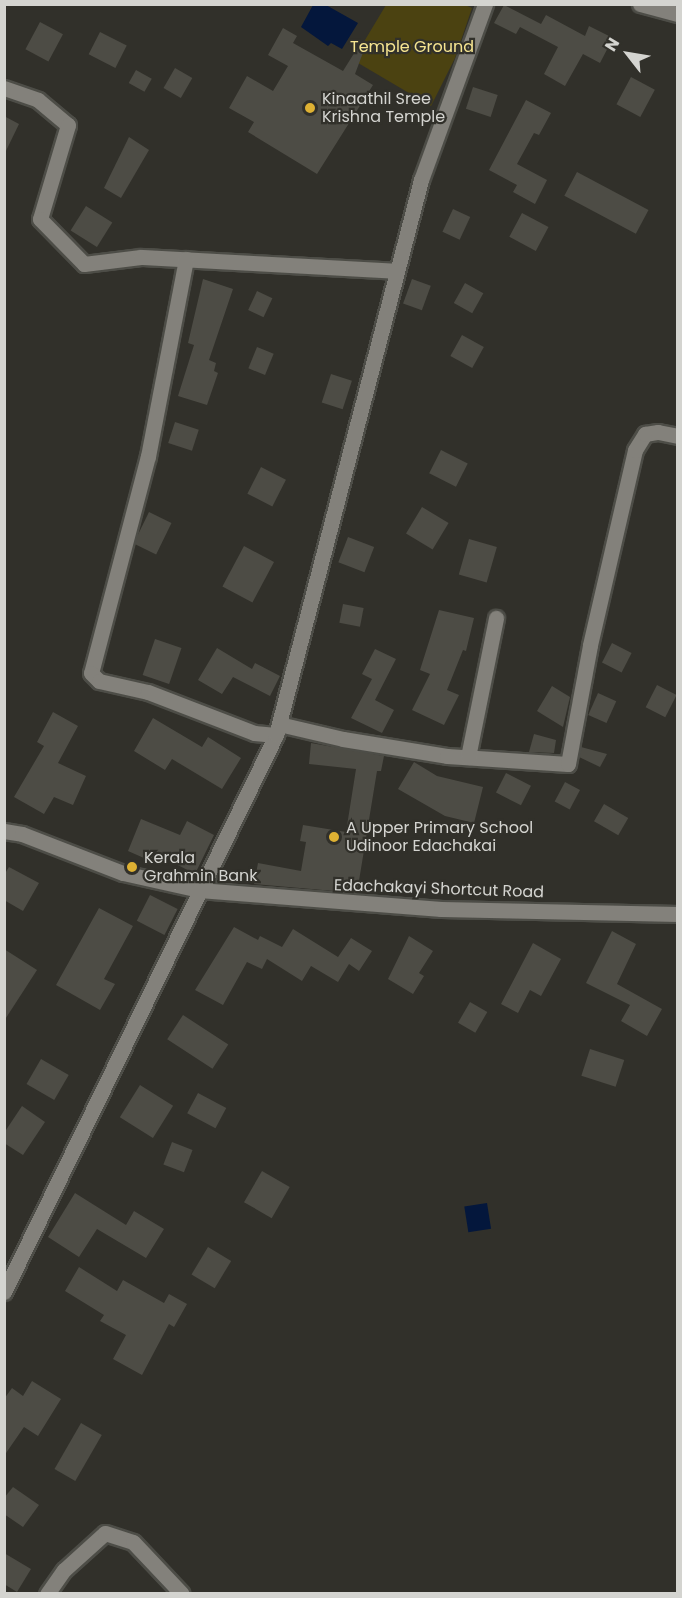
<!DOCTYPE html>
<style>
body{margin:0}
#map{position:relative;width:682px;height:1598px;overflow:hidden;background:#31302a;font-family:Poppins,sans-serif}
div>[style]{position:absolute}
.green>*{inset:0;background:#4b4211}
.water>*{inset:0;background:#04173c;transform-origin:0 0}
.building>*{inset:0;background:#4d4c45;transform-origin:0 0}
.roads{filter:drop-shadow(2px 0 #4d4d47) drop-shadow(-2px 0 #4d4d47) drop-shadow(0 2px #4d4d47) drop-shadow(0 -2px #4d4d47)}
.street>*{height:15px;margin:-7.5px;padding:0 7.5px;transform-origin:7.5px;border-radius:7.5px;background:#83817b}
.secondary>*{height:15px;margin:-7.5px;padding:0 7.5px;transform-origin:7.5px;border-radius:7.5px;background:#83817b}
.dots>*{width:16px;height:16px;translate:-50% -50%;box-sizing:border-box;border:3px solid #31302a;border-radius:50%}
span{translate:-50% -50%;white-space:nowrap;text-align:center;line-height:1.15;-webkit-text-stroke:4.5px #31302a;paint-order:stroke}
.park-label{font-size:16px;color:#f6e591}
.poi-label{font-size:16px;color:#d4d4d0}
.left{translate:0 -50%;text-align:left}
.street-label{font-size:16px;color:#d4d4d0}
.frame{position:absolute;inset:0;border:6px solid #d4d4d0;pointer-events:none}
.north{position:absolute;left:598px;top:24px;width:60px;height:60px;-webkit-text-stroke:4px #31302a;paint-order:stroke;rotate:301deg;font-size:16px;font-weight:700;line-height:24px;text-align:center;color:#d4d4d0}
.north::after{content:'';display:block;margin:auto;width:21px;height:27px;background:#d4d4d0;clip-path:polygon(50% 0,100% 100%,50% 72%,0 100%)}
</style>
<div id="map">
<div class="green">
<div style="clip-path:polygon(463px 4px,472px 8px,455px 58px,431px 106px,353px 60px,386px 5px)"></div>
</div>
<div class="water">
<div style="clip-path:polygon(313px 5px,326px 5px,358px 23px,342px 49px,331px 43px,328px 46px,301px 27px)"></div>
<div style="left:487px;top:1203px;width:26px;height:23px;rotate:81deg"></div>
</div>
<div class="building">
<div style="clip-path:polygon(504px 5px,541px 24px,546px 15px,585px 36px,589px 26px,613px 38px,600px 63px,583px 54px,565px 86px,544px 74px,558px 47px,520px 27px,516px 34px,494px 23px)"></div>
<div style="left:40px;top:22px;width:26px;height:31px;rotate:28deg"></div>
<div style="clip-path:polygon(283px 28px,297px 36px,293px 43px,343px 71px,358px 47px,364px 50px,355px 74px,373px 85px,317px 174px,248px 132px,254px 122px,229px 108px,247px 76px,273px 91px,288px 66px,268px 55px)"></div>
<div style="left:100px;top:32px;width:30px;height:25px;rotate:27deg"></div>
<div style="left:175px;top:68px;width:20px;height:23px;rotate:30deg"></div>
<div style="left:136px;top:70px;width:18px;height:15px;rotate:29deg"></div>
<div style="left:631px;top:77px;width:27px;height:31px;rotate:28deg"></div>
<div style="left:473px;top:87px;width:26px;height:23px;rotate:18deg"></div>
<div style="clip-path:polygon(526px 100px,551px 113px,539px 135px,534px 133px,517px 164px,547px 180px,535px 204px,513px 192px,517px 185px,489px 170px)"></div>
<div style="clip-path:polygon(4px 116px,19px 124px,4px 155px)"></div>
<div style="clip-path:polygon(129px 137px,149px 150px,121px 198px,104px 188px)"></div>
<div style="left:577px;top:172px;width:81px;height:27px;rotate:28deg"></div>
<div style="left:86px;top:206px;width:31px;height:29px;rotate:32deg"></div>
<div style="left:453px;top:209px;width:19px;height:25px;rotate:25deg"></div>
<div style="left:522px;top:213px;width:30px;height:27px;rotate:28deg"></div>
<div style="clip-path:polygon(203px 279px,233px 289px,209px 360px,216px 363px,214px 371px,218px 373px,207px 405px,178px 396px,194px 345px,188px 343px)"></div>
<div style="left:412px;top:279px;width:20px;height:26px;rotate:20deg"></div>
<div style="left:465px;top:283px;width:21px;height:23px;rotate:29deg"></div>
<div style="left:257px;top:291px;width:17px;height:21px;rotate:25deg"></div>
<div style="left:462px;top:335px;width:25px;height:24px;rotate:29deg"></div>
<div style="left:257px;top:347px;width:18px;height:23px;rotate:22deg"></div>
<div style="left:331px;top:374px;width:22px;height:30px;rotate:18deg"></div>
<div style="left:175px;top:422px;width:25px;height:22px;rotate:18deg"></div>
<div style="left:441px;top:450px;width:30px;height:26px;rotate:27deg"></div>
<div style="left:261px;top:467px;width:28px;height:30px;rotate:27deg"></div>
<div style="left:422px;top:507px;width:31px;height:31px;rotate:31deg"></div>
<div style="left:149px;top:512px;width:25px;height:35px;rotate:26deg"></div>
<div style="left:348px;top:537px;width:28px;height:27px;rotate:21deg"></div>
<div style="left:469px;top:539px;width:29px;height:37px;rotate:16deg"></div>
<div style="left:244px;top:546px;width:34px;height:46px;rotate:28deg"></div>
<div style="left:343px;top:604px;width:21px;height:19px;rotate:11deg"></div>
<div style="clip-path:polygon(439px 610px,474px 618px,466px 651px,463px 650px,447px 690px,459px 695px,444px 725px,412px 710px,430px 674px,420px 670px)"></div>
<div style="left:155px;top:639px;width:28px;height:38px;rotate:19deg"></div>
<div style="left:612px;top:643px;width:22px;height:22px;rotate:27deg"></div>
<div style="clip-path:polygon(217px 648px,252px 669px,255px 663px,280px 676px,270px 696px,233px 677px,222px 694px,198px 680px)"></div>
<div style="clip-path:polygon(375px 649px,396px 659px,375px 700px,394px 710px,382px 733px,351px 718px,372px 679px,362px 674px)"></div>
<div style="left:657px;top:685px;width:22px;height:25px;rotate:27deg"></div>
<div style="clip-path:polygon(552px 686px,570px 697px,563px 727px,537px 711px)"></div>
<div style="left:598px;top:693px;width:20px;height:24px;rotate:24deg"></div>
<div style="clip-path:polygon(53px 712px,78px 726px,58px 763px,86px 776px,73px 805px,54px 797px,44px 814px,14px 797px,44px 746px,37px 742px)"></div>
<div style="clip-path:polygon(153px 718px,202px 747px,208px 737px,241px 758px,222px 789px,172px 759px,165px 770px,134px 751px)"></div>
<div style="clip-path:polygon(534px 734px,556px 740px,554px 753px,529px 752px)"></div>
<div style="clip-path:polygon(311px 743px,384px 756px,381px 771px,377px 771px,357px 893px,254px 884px,258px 863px,301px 871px,306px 842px,300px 841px,303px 825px,346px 832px,356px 769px,309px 764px)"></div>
<div style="clip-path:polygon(581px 747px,607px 754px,600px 767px,579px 757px)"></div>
<div style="clip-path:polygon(414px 762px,437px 776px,483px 787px,474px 823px,445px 816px,398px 789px)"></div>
<div style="left:506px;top:773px;width:28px;height:22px;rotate:27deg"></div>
<div style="left:565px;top:782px;width:17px;height:22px;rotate:28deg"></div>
<div style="left:604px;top:804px;width:28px;height:20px;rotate:30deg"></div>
<div style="clip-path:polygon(141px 819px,180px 835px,187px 821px,214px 835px,195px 874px,157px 854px,153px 862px,128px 851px)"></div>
<div style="clip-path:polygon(9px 867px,39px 883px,23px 911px,4px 900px,4px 875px)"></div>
<div style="left:150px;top:895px;width:31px;height:29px;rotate:27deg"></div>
<div style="clip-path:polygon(99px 908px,133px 926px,104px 979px,115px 984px,100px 1010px,56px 985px)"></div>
<div style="clip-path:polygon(234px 927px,258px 940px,260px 936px,282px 947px,293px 929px,338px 957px,351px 938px,372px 951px,359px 971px,349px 964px,338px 982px,311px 966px,302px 981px,267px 959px,262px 969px,247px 962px,223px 1005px,195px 990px)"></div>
<div style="clip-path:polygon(612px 931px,636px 944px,617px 984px,662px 1009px,647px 1036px,621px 1021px,630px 1005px,586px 983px)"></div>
<div style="clip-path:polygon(409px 936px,433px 951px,419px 973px,424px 976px,413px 994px,388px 979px)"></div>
<div style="clip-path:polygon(533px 943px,561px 959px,541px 996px,530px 990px,518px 1013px,501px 1004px)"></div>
<div style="clip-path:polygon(4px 949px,37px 970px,4px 1021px)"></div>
<div style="left:470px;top:1002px;width:20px;height:24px;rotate:30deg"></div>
<div style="left:183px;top:1015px;width:54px;height:29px;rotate:33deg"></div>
<div style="left:590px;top:1049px;width:36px;height:28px;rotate:18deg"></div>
<div style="left:41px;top:1059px;width:32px;height:29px;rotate:30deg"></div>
<div style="left:140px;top:1085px;width:39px;height:38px;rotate:32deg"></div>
<div style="left:198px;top:1093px;width:32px;height:23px;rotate:28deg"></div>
<div style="clip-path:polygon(22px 1106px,45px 1122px,23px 1155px,4px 1143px,4px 1133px)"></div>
<div style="left:172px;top:1142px;width:22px;height:24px;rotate:21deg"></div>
<div style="left:262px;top:1171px;width:32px;height:36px;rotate:30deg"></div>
<div style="clip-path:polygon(75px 1193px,126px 1225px,134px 1211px,164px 1229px,146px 1258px,97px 1229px,79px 1257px,48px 1237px)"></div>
<div style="left:208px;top:1247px;width:27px;height:32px;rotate:31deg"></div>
<div style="clip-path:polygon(79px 1267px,117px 1291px,123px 1280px,164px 1303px,169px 1294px,187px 1304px,174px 1327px,169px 1324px,142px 1375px,113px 1359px,126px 1335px,100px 1321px,104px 1315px,65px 1291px)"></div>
<div style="clip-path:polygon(32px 1381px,61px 1399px,38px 1436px,24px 1427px,4px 1456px,4px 1399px,12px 1388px,23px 1396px)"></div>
<div style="left:81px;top:1423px;width:24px;height:53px;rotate:30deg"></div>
<div style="clip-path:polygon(13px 1487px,39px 1505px,23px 1527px,4px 1514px,4px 1498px)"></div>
<div style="clip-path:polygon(4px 1553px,31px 1569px,17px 1592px,4px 1584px)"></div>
</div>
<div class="roads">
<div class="street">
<div style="left:4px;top:88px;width:36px;rotate:19deg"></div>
<div style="left:38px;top:100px;width:39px;rotate:40deg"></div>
<div style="left:68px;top:125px;width:98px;rotate:106.6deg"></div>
<div style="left:40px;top:219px;width:63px;rotate:45.6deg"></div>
<div style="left:84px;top:264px;width:57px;rotate:-7deg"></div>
<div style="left:141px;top:257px;width:256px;rotate:3.1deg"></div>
<div style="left:186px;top:259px;width:201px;rotate:100.9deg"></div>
<div style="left:148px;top:456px;width:224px;rotate:104.7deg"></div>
<div style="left:91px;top:673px;width:11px;rotate:45deg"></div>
<div style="left:99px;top:681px;width:50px;rotate:12.7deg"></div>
<div style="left:148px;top:692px;width:114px;rotate:21.1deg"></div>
<div style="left:254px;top:733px;width:22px;rotate:5deg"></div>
<div style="left:279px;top:724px;width:66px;rotate:13.2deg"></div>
<div style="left:343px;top:739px;width:105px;rotate:9.3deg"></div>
<div style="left:447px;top:756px;width:121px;rotate:3.8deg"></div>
<div style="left:568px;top:764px;width:121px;rotate:-79.5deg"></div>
<div style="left:590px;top:645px;width:200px;rotate:-77deg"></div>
<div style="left:635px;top:450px;width:19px;rotate:-58deg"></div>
<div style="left:645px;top:434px;width:13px;rotate:-9deg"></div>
<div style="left:658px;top:432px;width:20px;rotate:11deg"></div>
<div style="left:468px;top:757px;width:142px;rotate:-78.6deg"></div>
<div style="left:4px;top:831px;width:18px;rotate:9deg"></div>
<div style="left:22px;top:834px;width:108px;rotate:21.1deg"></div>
<div style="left:123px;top:873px;width:78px;rotate:12.6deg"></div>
<div style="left:199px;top:890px;width:243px;rotate:4.5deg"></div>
<div style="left:441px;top:909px;width:237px;rotate:1.2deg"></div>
<div style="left:47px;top:1594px;width:29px;rotate:-55deg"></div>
<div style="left:64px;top:1570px;width:55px;rotate:-42.1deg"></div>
<div style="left:105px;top:1533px;width:29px;rotate:18deg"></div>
<div style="left:133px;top:1542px;width:71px;rotate:46.7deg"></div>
</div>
<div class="secondary">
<div style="left:640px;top:4px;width:39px;rotate:15deg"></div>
<div style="left:4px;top:1292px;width:620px;rotate:-63.97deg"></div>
<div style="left:276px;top:735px;width:574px;rotate:-75.36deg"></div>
<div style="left:421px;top:180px;width:187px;rotate:-70deg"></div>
</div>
</div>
<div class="dots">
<div style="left:310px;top:108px;background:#deb133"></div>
<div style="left:334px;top:837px;background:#deb133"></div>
<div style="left:132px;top:867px;background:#deb133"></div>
</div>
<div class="park-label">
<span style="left:412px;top:47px">Temple Ground</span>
</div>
<div class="poi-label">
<span class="left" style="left:322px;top:108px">Kinaathil Sree<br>Krishna Temple</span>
<span class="left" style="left:346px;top:837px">A Upper Primary School<br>Udinoor Edachakai</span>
<span class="left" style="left:144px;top:867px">Kerala<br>Grahmin Bank</span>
</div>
<div class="street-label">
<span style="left:439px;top:889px;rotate:2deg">Edachakayi Shortcut Road</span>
</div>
<div class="frame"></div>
<div class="north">N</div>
</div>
